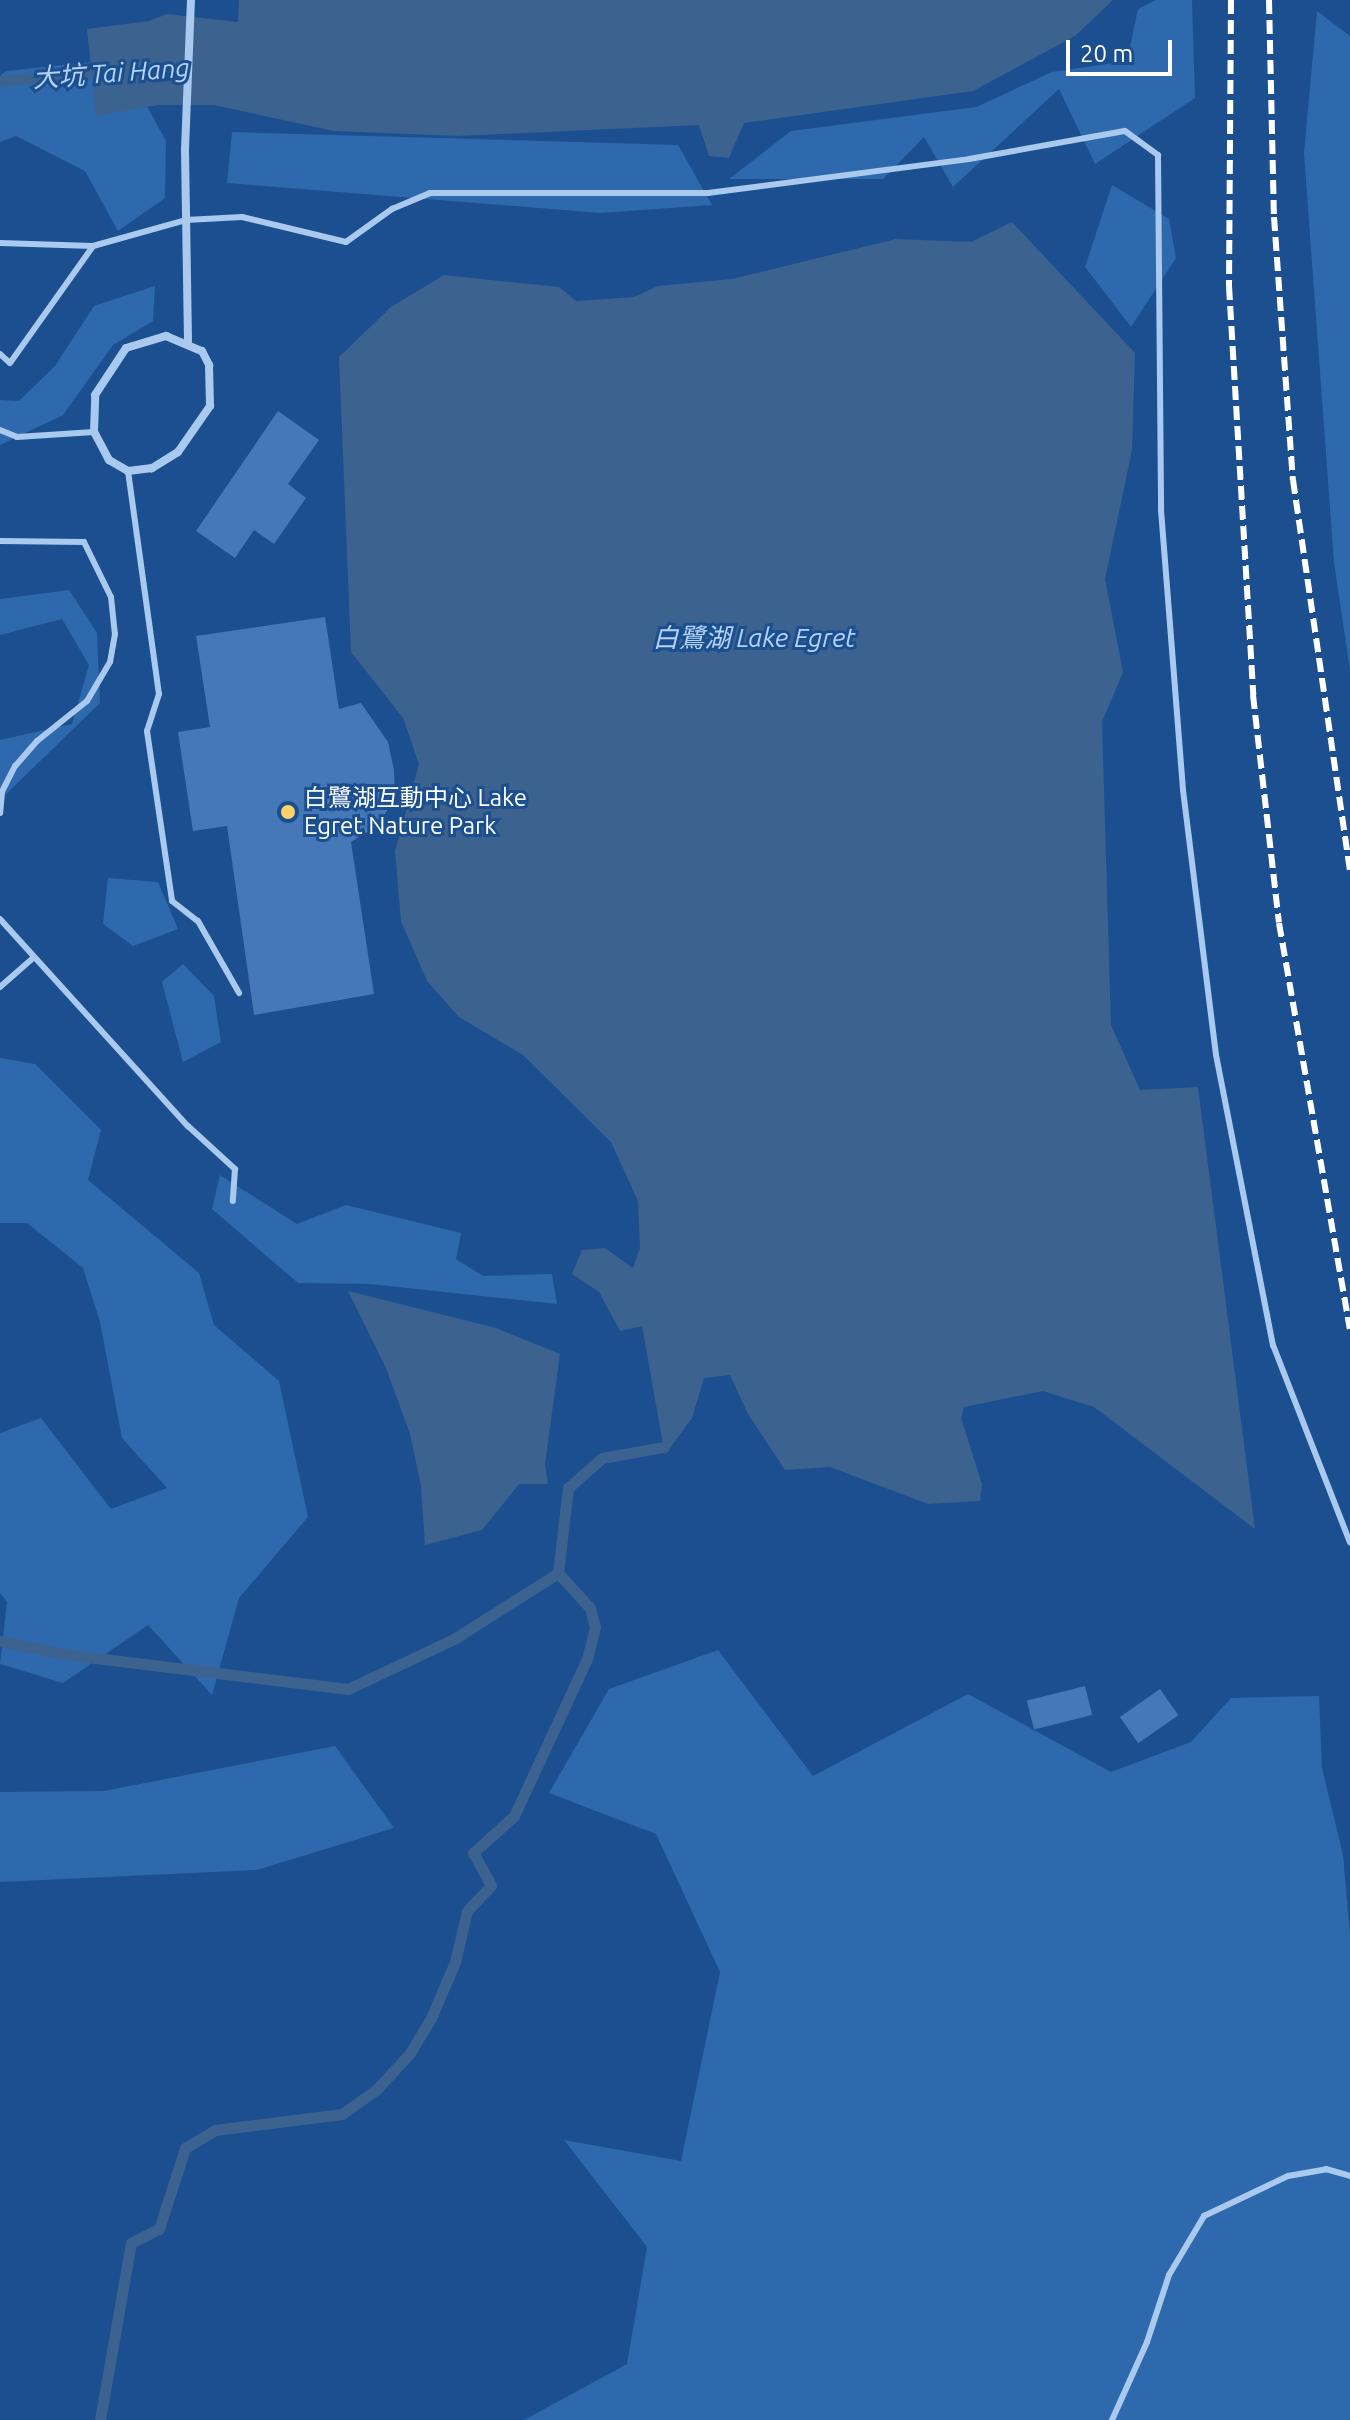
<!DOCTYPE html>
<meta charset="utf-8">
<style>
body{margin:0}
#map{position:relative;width:1350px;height:2420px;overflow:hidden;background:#1b4f8f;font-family:Ubuntu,"Noto Sans TC",sans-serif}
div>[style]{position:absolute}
.green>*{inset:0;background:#2e69ad}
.water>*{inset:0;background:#3c6290}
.stream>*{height:11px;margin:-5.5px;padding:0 5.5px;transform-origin:5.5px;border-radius:5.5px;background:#3c6290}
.building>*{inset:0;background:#4478b7;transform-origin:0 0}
.service>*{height:6px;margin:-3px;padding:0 3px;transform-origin:3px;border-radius:3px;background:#a9c9ee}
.minor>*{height:8px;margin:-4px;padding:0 4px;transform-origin:4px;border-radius:4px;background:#a9c9ee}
.rail>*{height:6px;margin-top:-3px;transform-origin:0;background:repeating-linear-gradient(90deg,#fff 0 14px,transparent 0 20px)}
.dots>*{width:22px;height:22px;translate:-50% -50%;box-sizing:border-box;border:4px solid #1b4f8f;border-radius:50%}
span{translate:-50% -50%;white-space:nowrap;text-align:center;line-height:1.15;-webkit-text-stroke:6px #1b4f8f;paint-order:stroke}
.poi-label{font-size:24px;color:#fff}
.left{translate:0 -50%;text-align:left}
.water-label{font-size:26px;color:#b5d3f5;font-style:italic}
.scale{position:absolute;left:1066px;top:40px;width:106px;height:36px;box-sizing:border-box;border:4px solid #fff;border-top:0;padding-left:10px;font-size:24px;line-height:28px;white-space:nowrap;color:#fff;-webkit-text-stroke:6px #1b4f8f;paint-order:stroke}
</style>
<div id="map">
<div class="green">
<div style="clip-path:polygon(1156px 0,1192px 0,1195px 98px,1095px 164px,1059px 89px,953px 187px,924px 137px,883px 179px,729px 179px,791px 131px,976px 107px,1052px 72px,1127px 61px,1138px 9px)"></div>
<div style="clip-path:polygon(1317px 11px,1350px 36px,1350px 670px,1334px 563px,1304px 153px)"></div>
<div style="clip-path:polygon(101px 61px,148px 108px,166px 141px,165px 198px,118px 231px,85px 171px,16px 136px,0 142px,0 76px,6px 71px)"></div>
<div style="clip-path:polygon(232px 132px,678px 145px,712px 205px,600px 213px,227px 183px)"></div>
<div style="clip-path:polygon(1112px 185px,1169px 219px,1176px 258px,1131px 327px,1085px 267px)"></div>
<div style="clip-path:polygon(155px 286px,153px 321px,113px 345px,63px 415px,0 445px,0 400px,19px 401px,55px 366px,94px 306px)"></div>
<div style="clip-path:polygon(69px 590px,97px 633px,100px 703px,0 800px,0 740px,72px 724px,89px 665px,62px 619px,0 635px,0 599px)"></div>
<div style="clip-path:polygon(108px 878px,158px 882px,178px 929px,133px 946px,103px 924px)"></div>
<div style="clip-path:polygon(183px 964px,214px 996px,221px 1042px,183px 1062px,162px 982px)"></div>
<div style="clip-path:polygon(0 1058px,35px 1064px,101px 1130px,88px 1180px,199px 1273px,214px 1325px,279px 1381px,308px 1517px,239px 1598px,212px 1695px,148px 1625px,63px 1683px,0 1664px,7px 1602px,0 1593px,0 1433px,41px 1418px,111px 1509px,167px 1488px,122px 1438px,100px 1322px,83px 1268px,27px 1223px,0 1223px)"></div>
<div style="clip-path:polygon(220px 1175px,297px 1224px,346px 1205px,461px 1233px,456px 1259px,483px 1276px,552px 1274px,557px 1304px,370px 1284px,298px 1283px,212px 1209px)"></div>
<div style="clip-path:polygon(718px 1650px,813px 1776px,968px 1694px,1111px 1772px,1191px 1742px,1231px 1698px,1319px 1696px,1322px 1768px,1343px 1855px,1350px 1935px,1350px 2420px,524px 2420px,627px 2364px,647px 2247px,564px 2140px,681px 2161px,720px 1972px,656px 1834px,549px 1793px,609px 1689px)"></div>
<div style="clip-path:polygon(335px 1746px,394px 1828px,257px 1870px,0 1882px,0 1792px,104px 1791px)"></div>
</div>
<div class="water">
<div style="clip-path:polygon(239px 0,1113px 0,1075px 36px,973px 91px,744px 123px,729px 158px,709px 156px,699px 125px,457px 136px,334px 131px,214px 105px,158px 105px,96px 116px,87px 29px,149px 21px,167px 14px,238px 22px)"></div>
<div style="clip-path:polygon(1012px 222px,1135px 353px,1132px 450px,1105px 579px,1123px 672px,1102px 722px,1111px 1025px,1140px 1090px,1198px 1087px,1255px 1529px,1094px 1407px,1043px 1391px,964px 1407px,961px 1418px,982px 1484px,980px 1501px,928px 1504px,830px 1467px,785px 1470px,748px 1414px,730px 1375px,704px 1378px,692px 1418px,665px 1455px,642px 1326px,620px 1331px,599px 1292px,572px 1274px,582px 1250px,605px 1248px,633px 1268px,640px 1248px,638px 1201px,611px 1142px,523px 1055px,459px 1017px,427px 981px,401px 921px,395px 851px,419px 764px,403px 718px,351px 652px,339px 357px,391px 307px,444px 275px,559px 287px,576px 301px,634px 297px,658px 286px,732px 279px,896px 239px,971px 242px)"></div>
<div style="clip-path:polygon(348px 1291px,496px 1328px,560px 1354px,545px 1464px,548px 1484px,519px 1484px,482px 1530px,425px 1545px,421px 1486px,410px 1434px,386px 1368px)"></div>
</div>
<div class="stream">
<div style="left:0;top:81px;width:104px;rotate:-6.1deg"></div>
<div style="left:0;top:1641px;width:64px;rotate:11.7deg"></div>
<div style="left:63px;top:1654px;width:287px;rotate:7deg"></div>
<div style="left:348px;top:1689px;width:117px;rotate:-25.3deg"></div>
<div style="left:454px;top:1639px;width:123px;rotate:-32.4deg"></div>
<div style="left:558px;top:1573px;width:86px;rotate:-83.3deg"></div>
<div style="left:568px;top:1488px;width:45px;rotate:-41.4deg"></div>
<div style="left:602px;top:1458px;width:63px;rotate:-10.1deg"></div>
<div style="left:100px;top:2420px;width:180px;rotate:-80.1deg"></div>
<div style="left:131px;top:2243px;width:31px;rotate:-27deg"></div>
<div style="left:159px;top:2229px;width:85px;rotate:-72.2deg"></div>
<div style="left:185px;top:2148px;width:35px;rotate:-31deg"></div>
<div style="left:215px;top:2130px;width:128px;rotate:-7.2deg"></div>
<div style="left:342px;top:2114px;width:43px;rotate:-35.5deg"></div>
<div style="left:377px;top:2089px;width:49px;rotate:-47.5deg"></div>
<div style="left:410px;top:2053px;width:41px;rotate:-59deg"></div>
<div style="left:431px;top:2018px;width:61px;rotate:-66.8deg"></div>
<div style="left:455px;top:1962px;width:52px;rotate:-76.8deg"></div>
<div style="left:467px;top:1911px;width:35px;rotate:-47deg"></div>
<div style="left:491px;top:1885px;width:37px;rotate:-119deg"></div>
<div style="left:473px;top:1853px;width:55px;rotate:-42.1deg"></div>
<div style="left:514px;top:1816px;width:173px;rotate:-65.1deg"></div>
<div style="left:587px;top:1659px;width:33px;rotate:-76deg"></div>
<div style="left:595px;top:1627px;width:20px;rotate:-105deg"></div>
<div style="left:590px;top:1608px;width:47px;rotate:-132.4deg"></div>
</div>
<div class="building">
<div style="clip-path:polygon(278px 411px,319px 440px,288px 484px,306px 498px,274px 544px,254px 530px,235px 558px,196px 531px)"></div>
<div style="clip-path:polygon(325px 617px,339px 709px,361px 703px,388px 742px,394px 770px,395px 799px,376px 827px,351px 842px,374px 994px,254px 1015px,227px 826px,193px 831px,178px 732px,210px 727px,196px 636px)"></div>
<div style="left:1085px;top:1686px;width:30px;height:60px;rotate:76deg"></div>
<div style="left:1160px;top:1689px;width:32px;height:49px;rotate:55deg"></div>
</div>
<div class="service">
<div style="left:0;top:243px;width:93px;rotate:1.8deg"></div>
<div style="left:93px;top:246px;width:97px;rotate:-15.6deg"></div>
<div style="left:186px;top:220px;width:56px;rotate:-3.1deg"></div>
<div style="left:242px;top:217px;width:107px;rotate:13.5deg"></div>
<div style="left:346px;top:242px;width:57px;rotate:-35.7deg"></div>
<div style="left:392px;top:209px;width:41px;rotate:-22.8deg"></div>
<div style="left:430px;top:193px;width:278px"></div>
<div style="left:708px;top:193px;width:263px;rotate:-7.4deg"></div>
<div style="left:969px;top:159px;width:158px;rotate:-10.2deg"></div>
<div style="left:1125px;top:131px;width:41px;rotate:36deg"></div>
<div style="left:1158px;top:155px;width:355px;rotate:89.5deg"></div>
<div style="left:1161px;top:510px;width:281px;rotate:85.5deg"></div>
<div style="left:1183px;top:790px;width:267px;rotate:82.9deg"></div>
<div style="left:1216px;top:1055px;width:296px;rotate:78.9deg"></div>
<div style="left:1273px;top:1345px;width:212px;rotate:68.7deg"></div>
<div style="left:0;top:354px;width:13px;rotate:42deg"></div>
<div style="left:10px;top:363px;width:143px;rotate:-54.6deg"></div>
<div style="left:0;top:430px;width:18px;rotate:22deg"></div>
<div style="left:17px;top:437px;width:77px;rotate:-3.7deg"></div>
<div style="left:128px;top:471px;width:225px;rotate:82.1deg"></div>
<div style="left:159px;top:694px;width:39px;rotate:108deg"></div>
<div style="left:147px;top:731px;width:172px;rotate:81.6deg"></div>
<div style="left:172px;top:901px;width:33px;rotate:38deg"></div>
<div style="left:198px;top:921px;width:83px;rotate:60.3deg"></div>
<div style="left:0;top:541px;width:84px;rotate:0.7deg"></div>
<div style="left:84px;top:542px;width:61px;rotate:63.9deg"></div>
<div style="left:111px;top:597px;width:37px;rotate:84deg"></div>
<div style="left:115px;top:634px;width:28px;rotate:100deg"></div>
<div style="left:110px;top:662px;width:45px;rotate:120.5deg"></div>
<div style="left:87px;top:701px;width:64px;rotate:141.3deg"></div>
<div style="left:37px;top:741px;width:33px;rotate:131deg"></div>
<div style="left:15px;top:766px;width:29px;rotate:117deg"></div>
<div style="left:2px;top:792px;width:21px;rotate:95deg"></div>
<div style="left:0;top:919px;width:280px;rotate:47.8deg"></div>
<div style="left:188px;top:1126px;width:64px;rotate:42.5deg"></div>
<div style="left:235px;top:1169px;width:32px;rotate:94deg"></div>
<div style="left:0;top:987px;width:44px;rotate:-41.3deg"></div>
<div style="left:1112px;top:2420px;width:85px;rotate:-65.8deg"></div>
<div style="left:1147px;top:2342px;width:71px;rotate:-71.8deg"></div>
<div style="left:1169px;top:2275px;width:69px;rotate:-59.3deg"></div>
<div style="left:1204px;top:2216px;width:93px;rotate:-25.5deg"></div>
<div style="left:1288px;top:2176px;width:39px;rotate:-10deg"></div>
<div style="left:1326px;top:2169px;width:25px;rotate:16deg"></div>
</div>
<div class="minor">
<div style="left:166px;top:336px;width:39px;rotate:23deg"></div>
<div style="left:202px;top:351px;width:16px;rotate:63deg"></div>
<div style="left:209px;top:365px;width:41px;rotate:88.6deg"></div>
<div style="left:210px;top:406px;width:56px;rotate:124.8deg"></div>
<div style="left:178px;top:452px;width:31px;rotate:148deg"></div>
<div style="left:152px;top:468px;width:24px;rotate:173deg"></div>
<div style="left:128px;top:471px;width:22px;rotate:-150deg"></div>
<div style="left:109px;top:460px;width:32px;rotate:-118deg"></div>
<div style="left:94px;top:432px;width:37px;rotate:-88deg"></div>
<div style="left:95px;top:395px;width:56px;rotate:-56.6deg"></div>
<div style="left:126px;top:348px;width:42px;rotate:-16.7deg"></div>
<div style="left:188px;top:341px;width:192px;rotate:-90.9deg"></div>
<div style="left:185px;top:149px;width:149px;rotate:-87.7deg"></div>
</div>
<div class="rail">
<div style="left:1231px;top:0;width:286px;rotate:90.4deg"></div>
<div style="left:1229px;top:286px;width:410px;rotate:86.6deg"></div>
<div style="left:1253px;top:695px;width:229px;rotate:83.5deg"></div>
<div style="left:1279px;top:923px;width:412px;rotate:80.1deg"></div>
<div style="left:1269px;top:0;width:217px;rotate:88.7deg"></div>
<div style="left:1274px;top:217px;width:264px;rotate:85.9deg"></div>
<div style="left:1293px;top:480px;width:394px;rotate:81.7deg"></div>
</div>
<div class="dots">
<div style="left:288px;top:812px;background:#ffd166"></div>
</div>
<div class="poi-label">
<span class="left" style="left:304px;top:812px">白鷺湖互動中心 Lake<br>Egret Nature Park</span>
</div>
<div class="water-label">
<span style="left:111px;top:73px;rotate:-4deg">大坑 Tai Hang</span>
<span style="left:754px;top:638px">白鷺湖 Lake Egret</span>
</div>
<div class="scale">20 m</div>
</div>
